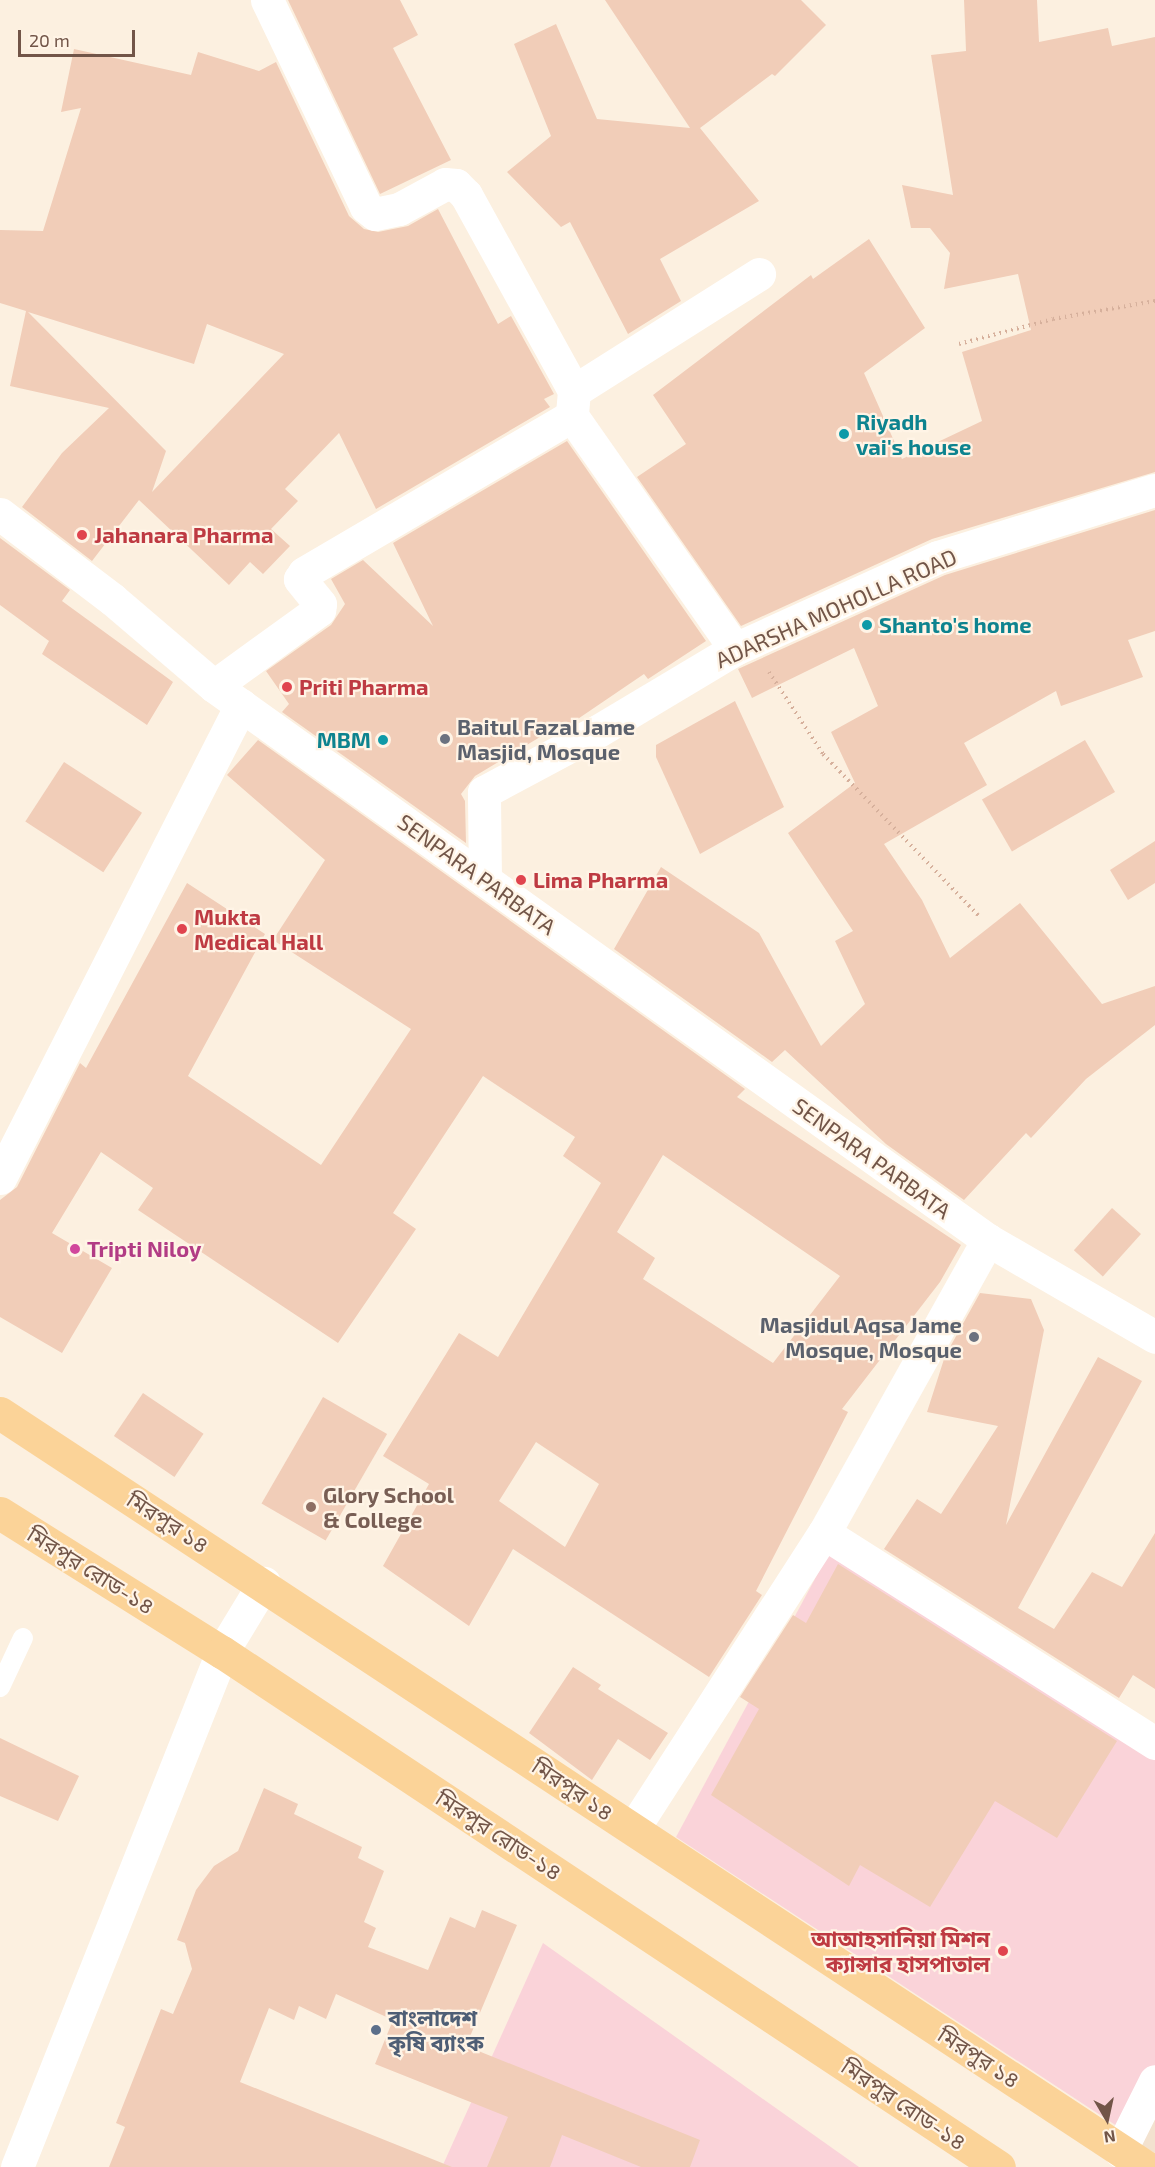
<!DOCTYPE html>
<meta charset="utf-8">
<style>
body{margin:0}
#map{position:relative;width:1155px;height:2167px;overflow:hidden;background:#fcf0e0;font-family:"Exo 2","Noto Sans Bengali",sans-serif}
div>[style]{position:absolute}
.residential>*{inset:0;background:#f3e2cf}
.medical>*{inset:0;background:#fad3d9}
.building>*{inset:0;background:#f1cdb8;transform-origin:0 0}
.path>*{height:4px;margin-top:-2px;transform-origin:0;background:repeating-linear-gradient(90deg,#d6b09c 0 1.5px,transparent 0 6px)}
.lane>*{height:20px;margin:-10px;padding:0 10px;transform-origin:10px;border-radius:10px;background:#fff}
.street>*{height:33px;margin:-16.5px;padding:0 16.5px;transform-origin:16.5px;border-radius:16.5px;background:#fff}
.secondary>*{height:33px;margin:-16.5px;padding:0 16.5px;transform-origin:16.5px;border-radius:16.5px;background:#fff}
.primary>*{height:33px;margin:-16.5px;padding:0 16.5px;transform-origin:16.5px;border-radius:16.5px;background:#fbd398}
.dots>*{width:16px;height:16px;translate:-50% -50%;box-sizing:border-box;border:3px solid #fff4e6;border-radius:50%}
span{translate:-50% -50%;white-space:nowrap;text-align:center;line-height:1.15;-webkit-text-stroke:4.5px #fff4e6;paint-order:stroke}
.culture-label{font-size:22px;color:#0d838f;font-weight:700}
.left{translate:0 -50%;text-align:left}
.right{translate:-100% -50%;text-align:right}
.health-label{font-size:22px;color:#be3a42;font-weight:700}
.street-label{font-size:22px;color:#725548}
.worship-label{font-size:22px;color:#5b616d;font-weight:700}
.hotel-label{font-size:22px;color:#b23c85;font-weight:700}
.education-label{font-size:22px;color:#785e54;font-weight:700}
.service-label{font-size:22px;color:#4e5e75;font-weight:700}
.north{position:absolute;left:1077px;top:2089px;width:60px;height:60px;-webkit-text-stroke:4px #fff4e6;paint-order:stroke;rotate:171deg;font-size:16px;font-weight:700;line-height:24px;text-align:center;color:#725548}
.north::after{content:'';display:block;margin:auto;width:21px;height:27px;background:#725548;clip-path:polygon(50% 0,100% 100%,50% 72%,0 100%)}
.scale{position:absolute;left:18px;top:30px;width:117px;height:27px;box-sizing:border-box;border:3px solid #725548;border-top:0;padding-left:8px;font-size:18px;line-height:21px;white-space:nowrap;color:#725548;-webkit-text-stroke:4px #fff4e6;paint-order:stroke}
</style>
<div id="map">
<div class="residential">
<div style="clip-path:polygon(1155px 2114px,1155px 2153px,1139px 2144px)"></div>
</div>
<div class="medical">
<div style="clip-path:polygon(831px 1549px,1155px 1758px,1155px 2065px,1123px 2130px,676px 1837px)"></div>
<div style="clip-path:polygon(543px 1943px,859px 2167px,442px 2167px)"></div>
</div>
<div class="building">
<div style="clip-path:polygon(288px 0,400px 0,418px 35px,393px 48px,451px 160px,380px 194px)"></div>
<div style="clip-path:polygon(605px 0,801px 0,826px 25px,775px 76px,772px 74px,700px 128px,759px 201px,660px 259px,681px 301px,628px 334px,570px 222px,561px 227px,507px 172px,551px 136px,514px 44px,556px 24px,597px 119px,690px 128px)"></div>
<div style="clip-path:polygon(964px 0,1037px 0,1039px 42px,1108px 28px,1112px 46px,1155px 37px,1155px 472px,932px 539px,741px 626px,637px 477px,686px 444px,653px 395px,811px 275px,813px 279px,869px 239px,925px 328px,864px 373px,902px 459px,982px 421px,962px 352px,1031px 330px,1018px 274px,944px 289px,950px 253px,930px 228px,911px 228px,902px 185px,953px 195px,931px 55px,966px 51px)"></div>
<div style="clip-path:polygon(evenodd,74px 49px,191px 75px,198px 52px,259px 71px,276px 62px,349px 216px,364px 229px,378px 232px,408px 226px,438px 209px,498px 324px,511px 316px,554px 394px,544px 399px,550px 407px,376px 509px,339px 433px,285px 489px,298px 501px,271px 529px,290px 546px,263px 574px,250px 562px,229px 585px,139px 500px,92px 561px,22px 507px,62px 453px,109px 408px,10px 386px,26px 311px,0 303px,0 230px,43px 231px,81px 108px,61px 112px,74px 49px,28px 312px,194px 364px,207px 324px,284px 354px,152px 492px,166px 451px,28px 312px)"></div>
<div style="clip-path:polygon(567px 441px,706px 641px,648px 679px,644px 674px,563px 729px,560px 725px,475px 776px,461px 794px,465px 801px,466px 843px,282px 712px,289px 704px,266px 671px,331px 625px,345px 604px,331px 579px,363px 560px,433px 626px,393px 543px)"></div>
<div style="clip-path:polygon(1155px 510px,1155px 631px,1128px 640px,1143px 677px,1061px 706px,1056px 691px,964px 743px,987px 785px,884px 844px,922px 900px,950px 958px,1020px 903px,1102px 1004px,1155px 986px,1155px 1025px,1086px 1079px,1031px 1138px,1026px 1133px,964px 1200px,886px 1144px,785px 1050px,772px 1062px,614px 949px,661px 867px,759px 933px,821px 1046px,865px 1004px,835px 941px,853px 931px,788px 833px,855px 783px,831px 732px,878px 706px,854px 648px,752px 698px,738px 669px,945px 575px)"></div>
<div style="clip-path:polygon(0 538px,70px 590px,62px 601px,173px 682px,147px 725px,42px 654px,49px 641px,0 605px)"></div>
<div style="clip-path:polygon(735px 701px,784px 807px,700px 854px,656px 757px,656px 745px)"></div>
<div style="clip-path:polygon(evenodd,258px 740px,745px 1089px,737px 1097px,961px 1245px,940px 1282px,842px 1409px,848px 1412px,756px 1591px,762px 1595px,709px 1677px,513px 1549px,469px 1626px,383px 1566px,429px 1484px,383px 1456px,459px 1333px,498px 1357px,601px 1183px,563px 1156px,575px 1137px,483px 1076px,393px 1213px,416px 1229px,338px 1343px,138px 1210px,153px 1188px,101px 1152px,52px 1233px,112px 1268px,62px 1353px,0 1317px,0 1200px,17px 1187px,80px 1063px,86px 1068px,187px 883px,265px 934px,188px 1076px,321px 1165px,411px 1029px,273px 940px,325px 860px,227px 775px,258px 740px,663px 1155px,840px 1276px,773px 1363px,643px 1279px,655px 1258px,617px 1232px,663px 1155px,258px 740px,536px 1442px,599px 1484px,565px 1547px,499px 1501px,536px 1442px)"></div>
<div style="left:1085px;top:740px;width:60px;height:119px;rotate:60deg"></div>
<div style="left:64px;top:762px;width:93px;height:71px;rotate:33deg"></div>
<div style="clip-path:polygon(1155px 841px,1155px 883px,1128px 900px,1110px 870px)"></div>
<div style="left:1112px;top:1208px;width:39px;height:57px;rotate:42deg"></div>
<div style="clip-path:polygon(980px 1293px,1031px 1299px,1044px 1330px,1006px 1525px,1098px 1357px,1142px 1381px,1018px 1608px,1054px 1629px,1092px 1572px,1122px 1587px,1155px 1533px,1155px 1689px,1133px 1675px,1119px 1698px,884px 1549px,917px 1499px,941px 1514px,998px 1426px,927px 1412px,945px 1356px)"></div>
<div style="left:143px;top:1393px;width:73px;height:52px;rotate:34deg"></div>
<div style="left:323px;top:1397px;width:74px;height:123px;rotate:30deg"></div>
<div style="clip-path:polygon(838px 1564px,1117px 1741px,1057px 1838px,995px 1801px,930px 1907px,860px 1865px,849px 1886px,711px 1795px,759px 1709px,740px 1697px,793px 1615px,806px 1623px)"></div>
<div style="clip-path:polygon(573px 1667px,601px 1685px,598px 1689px,668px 1733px,650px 1760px,618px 1739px,592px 1780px,529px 1733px)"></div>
<div style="clip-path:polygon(0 1738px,79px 1776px,58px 1821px,0 1796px)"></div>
<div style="clip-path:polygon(264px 1788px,298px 1804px,294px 1814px,362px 1847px,358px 1858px,384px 1871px,364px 1922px,376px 1928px,368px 1947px,428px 1970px,450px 1917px,475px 1928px,482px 1910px,517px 1925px,466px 2046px,700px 2140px,690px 2167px,641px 2167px,562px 2135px,550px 2167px,487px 2167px,508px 2117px,375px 2064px,393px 2020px,336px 1994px,326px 2019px,299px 2006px,294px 2020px,269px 2008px,240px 2082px,452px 2167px,109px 2167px,125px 2127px,116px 2123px,161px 2009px,173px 2014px,192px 1969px,185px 1943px,177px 1940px,196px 1890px,214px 1866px,238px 1851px)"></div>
</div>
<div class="path">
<div style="left:959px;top:344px;width:97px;rotate:-14.9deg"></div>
<div style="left:1053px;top:319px;width:104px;rotate:-10deg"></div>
<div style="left:769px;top:672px;width:98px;rotate:56.6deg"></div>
<div style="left:823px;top:754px;width:225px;rotate:46.1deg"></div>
</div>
<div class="lane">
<div style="left:0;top:1687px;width:54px;rotate:-64.9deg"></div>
</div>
<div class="street">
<div style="left:267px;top:0;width:229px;rotate:64.4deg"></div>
<div style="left:366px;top:207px;width:11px;rotate:38deg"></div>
<div style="left:375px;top:214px;width:25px;rotate:-12deg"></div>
<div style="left:399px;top:209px;width:52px;rotate:-28.5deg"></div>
<div style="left:445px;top:184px;width:11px;rotate:5deg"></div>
<div style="left:456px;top:185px;width:14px;rotate:45deg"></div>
<div style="left:466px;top:195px;width:224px;rotate:61.1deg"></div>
<div style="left:574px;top:391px;width:25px;rotate:95deg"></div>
<div style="left:572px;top:416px;width:284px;rotate:55deg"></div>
<div style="left:574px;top:391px;width:219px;rotate:-32.3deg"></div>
<div style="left:0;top:514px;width:141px;rotate:37.2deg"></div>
<div style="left:112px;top:599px;width:134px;rotate:40.5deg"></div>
<div style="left:214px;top:686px;width:952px;rotate:35.59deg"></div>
<div style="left:988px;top:1240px;width:193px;rotate:30.1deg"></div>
<div style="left:214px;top:686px;width:130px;rotate:-35.9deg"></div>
<div style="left:319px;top:610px;width:6px;rotate:-81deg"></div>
<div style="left:320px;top:604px;width:32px;rotate:-129deg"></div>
<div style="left:300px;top:579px;width:7px;rotate:-56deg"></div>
<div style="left:304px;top:573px;width:311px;rotate:-30.4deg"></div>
<div style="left:485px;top:880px;width:88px;rotate:-90.7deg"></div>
<div style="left:484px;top:792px;width:129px;rotate:-28.2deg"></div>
<div style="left:598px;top:731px;width:160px;rotate:-30.9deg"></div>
<div style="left:735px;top:649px;width:223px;rotate:-24.4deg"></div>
<div style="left:938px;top:557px;width:227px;rotate:-17.2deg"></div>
<div style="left:0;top:1178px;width:531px;rotate:-63deg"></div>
<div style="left:824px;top:1533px;width:392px;rotate:32.4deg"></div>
<div style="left:633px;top:1829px;width:352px;rotate:-57.2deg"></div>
<div style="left:824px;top:1533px;width:336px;rotate:-60.8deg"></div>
<div style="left:1120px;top:2151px;width:78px;rotate:-63.4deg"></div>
</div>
<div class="secondary">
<div style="left:17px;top:2167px;width:554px;rotate:-68.29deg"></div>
<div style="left:222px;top:1652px;width:81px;rotate:-58.7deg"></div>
</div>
<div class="primary">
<div style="left:0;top:1413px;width:1372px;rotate:33.34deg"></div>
<div style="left:0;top:1513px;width:262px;rotate:32.1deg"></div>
<div style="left:222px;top:1652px;width:932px;rotate:33.54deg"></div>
</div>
<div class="dots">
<div style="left:844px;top:434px;background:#0f9aa8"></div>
<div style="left:82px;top:535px;background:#e0444e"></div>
<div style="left:867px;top:625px;background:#0f9aa8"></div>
<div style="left:287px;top:687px;background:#e0444e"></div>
<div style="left:445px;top:739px;background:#6b7280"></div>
<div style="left:383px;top:740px;background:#0f9aa8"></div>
<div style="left:521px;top:880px;background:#e0444e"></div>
<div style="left:182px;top:929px;background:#e0444e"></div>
<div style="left:75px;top:1249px;background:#d1479c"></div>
<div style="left:974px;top:1337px;background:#6b7280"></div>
<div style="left:311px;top:1507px;background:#8d6e63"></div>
<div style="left:1003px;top:1951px;background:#e0444e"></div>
<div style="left:376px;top:2030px;background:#5c6f8a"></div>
</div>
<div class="culture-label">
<span class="left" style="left:856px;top:434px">Riyadh<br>vai's house</span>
<span class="left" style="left:879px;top:625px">Shanto's home</span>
<span class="right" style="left:371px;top:740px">MBM</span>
</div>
<div class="health-label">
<span class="left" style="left:94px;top:535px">Jahanara Pharma</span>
<span class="left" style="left:299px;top:687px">Priti Pharma</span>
<span class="left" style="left:533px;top:880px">Lima Pharma</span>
<span class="left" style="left:194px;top:929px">Mukta<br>Medical Hall</span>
<span class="right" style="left:990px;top:1951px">আআহসানিয়া মিশন<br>ক্যান্সার হাসপাতাল</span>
</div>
<div class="street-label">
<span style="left:836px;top:608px;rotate:-24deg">ADARSHA MOHOLLA ROAD</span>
<span style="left:477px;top:874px;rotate:36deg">SENPARA PARBATA</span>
<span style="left:872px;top:1158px;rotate:36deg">SENPARA PARBATA</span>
<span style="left:168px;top:1522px;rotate:33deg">মিরপুর ১৪</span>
<span style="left:91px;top:1570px;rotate:32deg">মিরপুর রোড-১৪</span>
<span style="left:573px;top:1789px;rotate:34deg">মিরপুর ১৪</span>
<span style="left:499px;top:1835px;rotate:33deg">মিরপুর রোড-১৪</span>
<span style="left:979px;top:2057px;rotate:33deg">মিরপুর ১৪</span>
<span style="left:904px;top:2104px;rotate:34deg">মিরপুর রোড-১৪</span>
</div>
<div class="worship-label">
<span class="left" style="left:457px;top:739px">Baitul Fazal Jame<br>Masjid, Mosque</span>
<span class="right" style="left:962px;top:1337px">Masjidul Aqsa Jame<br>Mosque, Mosque</span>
</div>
<div class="hotel-label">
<span class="left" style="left:87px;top:1249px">Tripti Niloy</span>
</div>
<div class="education-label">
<span class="left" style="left:323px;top:1507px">Glory School<br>&amp; College</span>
</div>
<div class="service-label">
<span class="left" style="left:388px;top:2030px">বাংলাদেশ<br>কৃষি ব্যাংক</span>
</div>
<div class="north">N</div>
<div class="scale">20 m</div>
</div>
